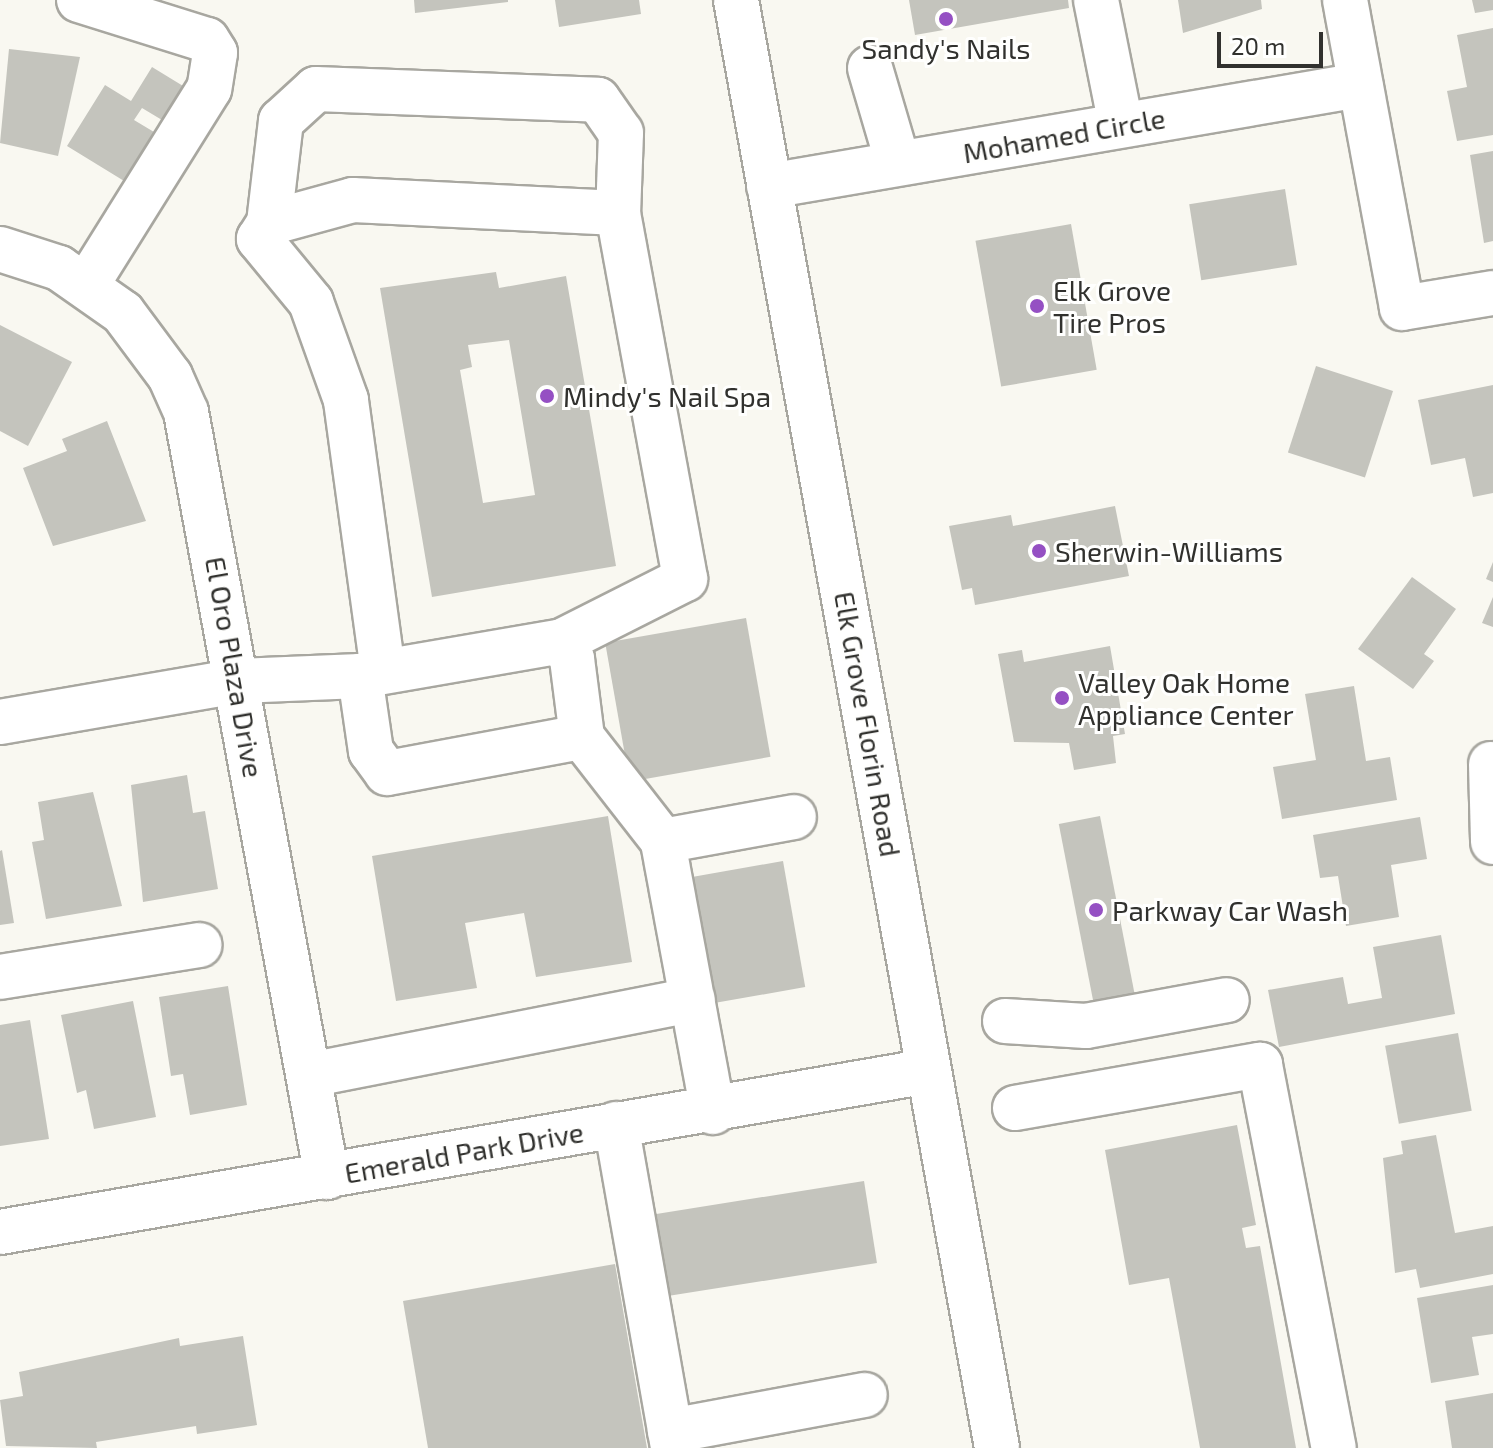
<!DOCTYPE html>
<style>
body{margin:0}
#map{position:relative;width:1493px;height:1448px;overflow:hidden;background:#f9f8f1;font-family:"Exo 2",sans-serif}
div>[style]{position:absolute}
.building>*{inset:0;background:#c4c4bd;transform-origin:0 0}
.roads{filter:drop-shadow(2px 0 #a8a7a0) drop-shadow(-2px 0 #a8a7a0) drop-shadow(0 2px #a8a7a0) drop-shadow(0 -2px #a8a7a0)}
.minor>*{height:44px;margin:-22px;padding:0 22px;transform-origin:22px;border-radius:22px;background:#fff}
.major>*{height:44px;margin:-22px;padding:0 22px;transform-origin:22px;border-radius:22px;background:#fff}
.dots>*{width:22px;height:22px;translate:-50% -50%;box-sizing:border-box;border:4px solid #fffffe;border-radius:50%}
span{translate:-50% -50%;white-space:nowrap;text-align:center;line-height:1.15;-webkit-text-stroke:6px #fffffe;paint-order:stroke}
.poi-label{font-size:28px;color:#31312e}
.left{translate:0 -50%;text-align:left}
.street-label{font-size:28px;color:#31312e}
.scale{position:absolute;left:1217px;top:32px;width:106px;height:36px;box-sizing:border-box;border:4px solid #31312e;border-top:0;padding-left:10px;font-size:24px;line-height:28px;white-space:nowrap;color:#31312e;-webkit-text-stroke:6px #fffffe;paint-order:stroke}
</style>
<div id="map">
<div class="building">
<div style="clip-path:polygon(414px 0,508px 0,508px 2px,415px 13px)"></div>
<div style="clip-path:polygon(555px 0,639px 0,641px 14px,559px 27px)"></div>
<div style="clip-path:polygon(909px 0,1068px 0,1069px 8px,915px 35px)"></div>
<div style="clip-path:polygon(1178px 0,1261px 0,1262px 9px,1183px 33px)"></div>
<div style="clip-path:polygon(1472px 0,1493px 0,1493px 10px,1475px 13px)"></div>
<div style="clip-path:polygon(1493px 28px,1493px 135px,1457px 141px,1447px 91px,1467px 87px,1457px 35px)"></div>
<div style="clip-path:polygon(9px 49px,80px 57px,58px 156px,0 143px)"></div>
<div style="clip-path:polygon(152px 67px,188px 89px,167px 123px,142px 108px,134px 120px,159px 135px,129px 184px,67px 146px,105px 85px,131px 101px)"></div>
<div style="clip-path:polygon(1493px 151px,1493px 241px,1484px 243px,1470px 155px)"></div>
<div style="left:1285px;top:189px;width:77px;height:97px;rotate:81deg"></div>
<div style="left:1071px;top:224px;width:148px;height:97px;rotate:80deg"></div>
<div style="clip-path:polygon(evenodd,496px 272px,499px 288px,566px 276px,616px 566px,432px 597px,380px 288px,496px 272px,509px 340px,535px 495px,483px 503px,460px 370px,472px 367px,468px 345px,509px 340px)"></div>
<div style="clip-path:polygon(0 325px,72px 362px,28px 446px,0 431px)"></div>
<div style="left:1316px;top:366px;width:81px;height:91px;rotate:18deg"></div>
<div style="clip-path:polygon(1493px 385px,1493px 493px,1473px 497px,1465px 458px,1431px 465px,1418px 400px)"></div>
<div style="clip-path:polygon(107px 421px,146px 521px,53px 546px,23px 468px,67px 451px,62px 439px)"></div>
<div style="clip-path:polygon(1115px 506px,1129px 576px,975px 605px,972px 588px,962px 590px,949px 526px,1011px 515px,1013px 526px)"></div>
<div style="clip-path:polygon(1493px 562px,1493px 582px,1486px 579px)"></div>
<div style="clip-path:polygon(1412px 577px,1456px 609px,1424px 654px,1434px 661px,1413px 689px,1358px 649px)"></div>
<div style="clip-path:polygon(1493px 597px,1493px 627px,1482px 623px)"></div>
<div style="left:746px;top:618px;width:141px;height:143px;rotate:80deg"></div>
<div style="clip-path:polygon(1110px 646px,1125px 734px,1113px 736px,1116px 763px,1074px 770px,1069px 743px,1014px 742px,998px 654px,1022px 650px,1024px 662px)"></div>
<div style="clip-path:polygon(1354px 686px,1366px 761px,1390px 757px,1397px 800px,1282px 819px,1273px 767px,1316px 760px,1305px 694px)"></div>
<div style="clip-path:polygon(187px 775px,193px 813px,205px 811px,218px 889px,143px 902px,131px 785px)"></div>
<div style="clip-path:polygon(93px 792px,122px 906px,46px 919px,32px 842px,44px 840px,38px 802px)"></div>
<div style="clip-path:polygon(608px 816px,632px 962px,536px 977px,524px 913px,465px 923px,477px 988px,396px 1001px,372px 856px)"></div>
<div style="left:1100px;top:816px;width:185px;height:42px;rotate:79deg"></div>
<div style="clip-path:polygon(1420px 817px,1427px 859px,1391px 865px,1399px 917px,1346px 926px,1338px 876px,1320px 878px,1313px 835px)"></div>
<div style="clip-path:polygon(2px 850px,14px 923px,0 925px,0 851px)"></div>
<div style="left:783px;top:861px;width:128px;height:101px;rotate:80deg"></div>
<div style="clip-path:polygon(1441px 935px,1455px 1014px,1279px 1047px,1268px 990px,1343px 977px,1348px 1004px,1382px 998px,1373px 947px)"></div>
<div style="clip-path:polygon(228px 986px,247px 1105px,190px 1115px,183px 1074px,171px 1076px,159px 997px)"></div>
<div style="clip-path:polygon(133px 1001px,156px 1117px,94px 1129px,86px 1090px,77px 1093px,61px 1015px)"></div>
<div style="clip-path:polygon(30px 1020px,49px 1139px,0 1146px,0 1025px)"></div>
<div style="left:1458px;top:1033px;width:79px;height:74px;rotate:80deg"></div>
<div style="clip-path:polygon(1237px 1125px,1256px 1225px,1242px 1228px,1246px 1248px,1260px 1246px,1296px 1448px,1200px 1448px,1169px 1278px,1129px 1285px,1105px 1150px)"></div>
<div style="clip-path:polygon(1436px 1135px,1455px 1233px,1493px 1226px,1493px 1274px,1420px 1288px,1416px 1269px,1395px 1273px,1383px 1158px,1403px 1154px,1401px 1141px)"></div>
<div style="left:864px;top:1181px;width:83px;height:215px;rotate:81deg"></div>
<div style="clip-path:polygon(615px 1264px,647px 1448px,428px 1448px,403px 1301px)"></div>
<div style="clip-path:polygon(1493px 1285px,1493px 1334px,1472px 1337px,1479px 1375px,1431px 1383px,1417px 1298px)"></div>
<div style="clip-path:polygon(243px 1336px,257px 1425px,197px 1434px,196px 1426px,96px 1442px,97px 1448px,6px 1446px,0 1400px,23px 1396px,19px 1372px,179px 1338px,180px 1346px)"></div>
<div style="clip-path:polygon(1493px 1393px,1493px 1448px,1452px 1448px,1445px 1401px)"></div>
</div>
<div class="roads">
<div class="minor">
<div style="left:79px;top:0;width:134px;rotate:17.4deg"></div>
<div style="left:207px;top:40px;width:15px;rotate:58deg"></div>
<div style="left:215px;top:53px;width:36px;rotate:99deg"></div>
<div style="left:209px;top:89px;width:230px;rotate:122deg"></div>
<div style="left:1096px;top:0;width:127px;rotate:78.7deg"></div>
<div style="left:1345px;top:0;width:313px;rotate:79.5deg"></div>
<div style="left:1402px;top:308px;width:92px;rotate:-9.4deg"></div>
<div style="left:870px;top:68px;width:99px;rotate:73.6deg"></div>
<div style="left:769px;top:186px;width:600px;rotate:-9.7deg"></div>
<div style="left:269px;top:223px;width:87px;rotate:-15.3deg"></div>
<div style="left:353px;top:200px;width:265px;rotate:2.8deg"></div>
<div style="left:618px;top:213px;width:372px;rotate:79.6deg"></div>
<div style="left:685px;top:579px;width:138px;rotate:153.2deg"></div>
<div style="left:0;top:249px;width:62px;rotate:17.9deg"></div>
<div style="left:59px;top:268px;width:78px;rotate:35.1deg"></div>
<div style="left:123px;top:313px;width:79px;rotate:53.3deg"></div>
<div style="left:170px;top:376px;width:39px;rotate:66deg"></div>
<div style="left:186px;top:412px;width:778px;rotate:79.56deg"></div>
<div style="left:383px;top:671px;width:274px;rotate:-97.8deg"></div>
<div style="left:346px;top:400px;width:104px;rotate:-109.7deg"></div>
<div style="left:311px;top:302px;width:82px;rotate:-129.5deg"></div>
<div style="left:259px;top:239px;width:19px;rotate:-58deg"></div>
<div style="left:269px;top:223px;width:103px;rotate:-83.3deg"></div>
<div style="left:281px;top:121px;width:47px;rotate:-42.4deg"></div>
<div style="left:316px;top:89px;width:282px;rotate:2.2deg"></div>
<div style="left:598px;top:100px;width:40px;rotate:55.1deg"></div>
<div style="left:621px;top:133px;width:80px;rotate:92.1deg"></div>
<div style="left:360px;top:676px;width:76px;rotate:81.7deg"></div>
<div style="left:371px;top:751px;width:27px;rotate:54deg"></div>
<div style="left:387px;top:773px;width:198px;rotate:-10.5deg"></div>
<div style="left:0;top:722px;width:242px;rotate:-9.8deg"></div>
<div style="left:238px;top:681px;width:122px;rotate:-2.3deg"></div>
<div style="left:360px;top:676px;width:205px;rotate:-9.8deg"></div>
<div style="left:562px;top:641px;width:21px;rotate:61deg"></div>
<div style="left:572px;top:659px;width:79px;rotate:82.7deg"></div>
<div style="left:582px;top:737px;width:132px;rotate:52.1deg"></div>
<div style="left:1491px;top:764px;width:78px;rotate:88.5deg"></div>
<div style="left:0;top:977px;width:202px;rotate:-9.1deg"></div>
<div style="left:1005px;top:1021px;width:81px;rotate:3.5deg"></div>
<div style="left:1086px;top:1026px;width:143px;rotate:-10.4deg"></div>
<div style="left:309px;top:1075px;width:391px;rotate:-11.1deg"></div>
<div style="left:1015px;top:1108px;width:249px;rotate:-10deg"></div>
<div style="left:1260px;top:1065px;width:390px;rotate:79.1deg"></div>
<div style="left:713px;top:1112px;width:276px;rotate:-100.5deg"></div>
<div style="left:663px;top:841px;width:133px;rotate:-10.4deg"></div>
<div style="left:616px;top:1124px;width:329px;rotate:80deg"></div>
<div style="left:0;top:1232px;width:942px;rotate:-9.84deg"></div>
<div style="left:670px;top:1431px;width:198px;rotate:-10.5deg"></div>
</div>
<div class="major">
<div style="left:736px;top:0;width:1471px;rotate:79.78deg"></div>
</div>
</div>
<div class="dots">
<div style="left:946px;top:19px;background:#9550c3"></div>
<div style="left:1037px;top:306px;background:#9550c3"></div>
<div style="left:547px;top:396px;background:#9550c3"></div>
<div style="left:1039px;top:551px;background:#9550c3"></div>
<div style="left:1062px;top:698px;background:#9550c3"></div>
<div style="left:1096px;top:910px;background:#9550c3"></div>
</div>
<div class="poi-label">
<span style="left:946px;top:48px">Sandy's Nails</span>
<span class="left" style="left:1053px;top:306px">Elk Grove<br>Tire Pros</span>
<span class="left" style="left:563px;top:396px">Mindy's Nail Spa</span>
<span class="left" style="left:1055px;top:551px">Sherwin-Williams</span>
<span class="left" style="left:1078px;top:698px">Valley Oak Home<br>Appliance Center</span>
<span class="left" style="left:1112px;top:910px">Parkway Car Wash</span>
</div>
<div class="street-label">
<span style="left:1064px;top:135px;rotate:-10deg">Mohamed Circle</span>
<span style="left:235px;top:667px;rotate:80deg">El Oro Plaza Drive</span>
<span style="left:868px;top:724px;rotate:80deg">Elk Grove Florin Road</span>
<span style="left:464px;top:1152px;rotate:-10deg">Emerald Park Drive</span>
</div>
<div class="scale">20 m</div>
</div>
